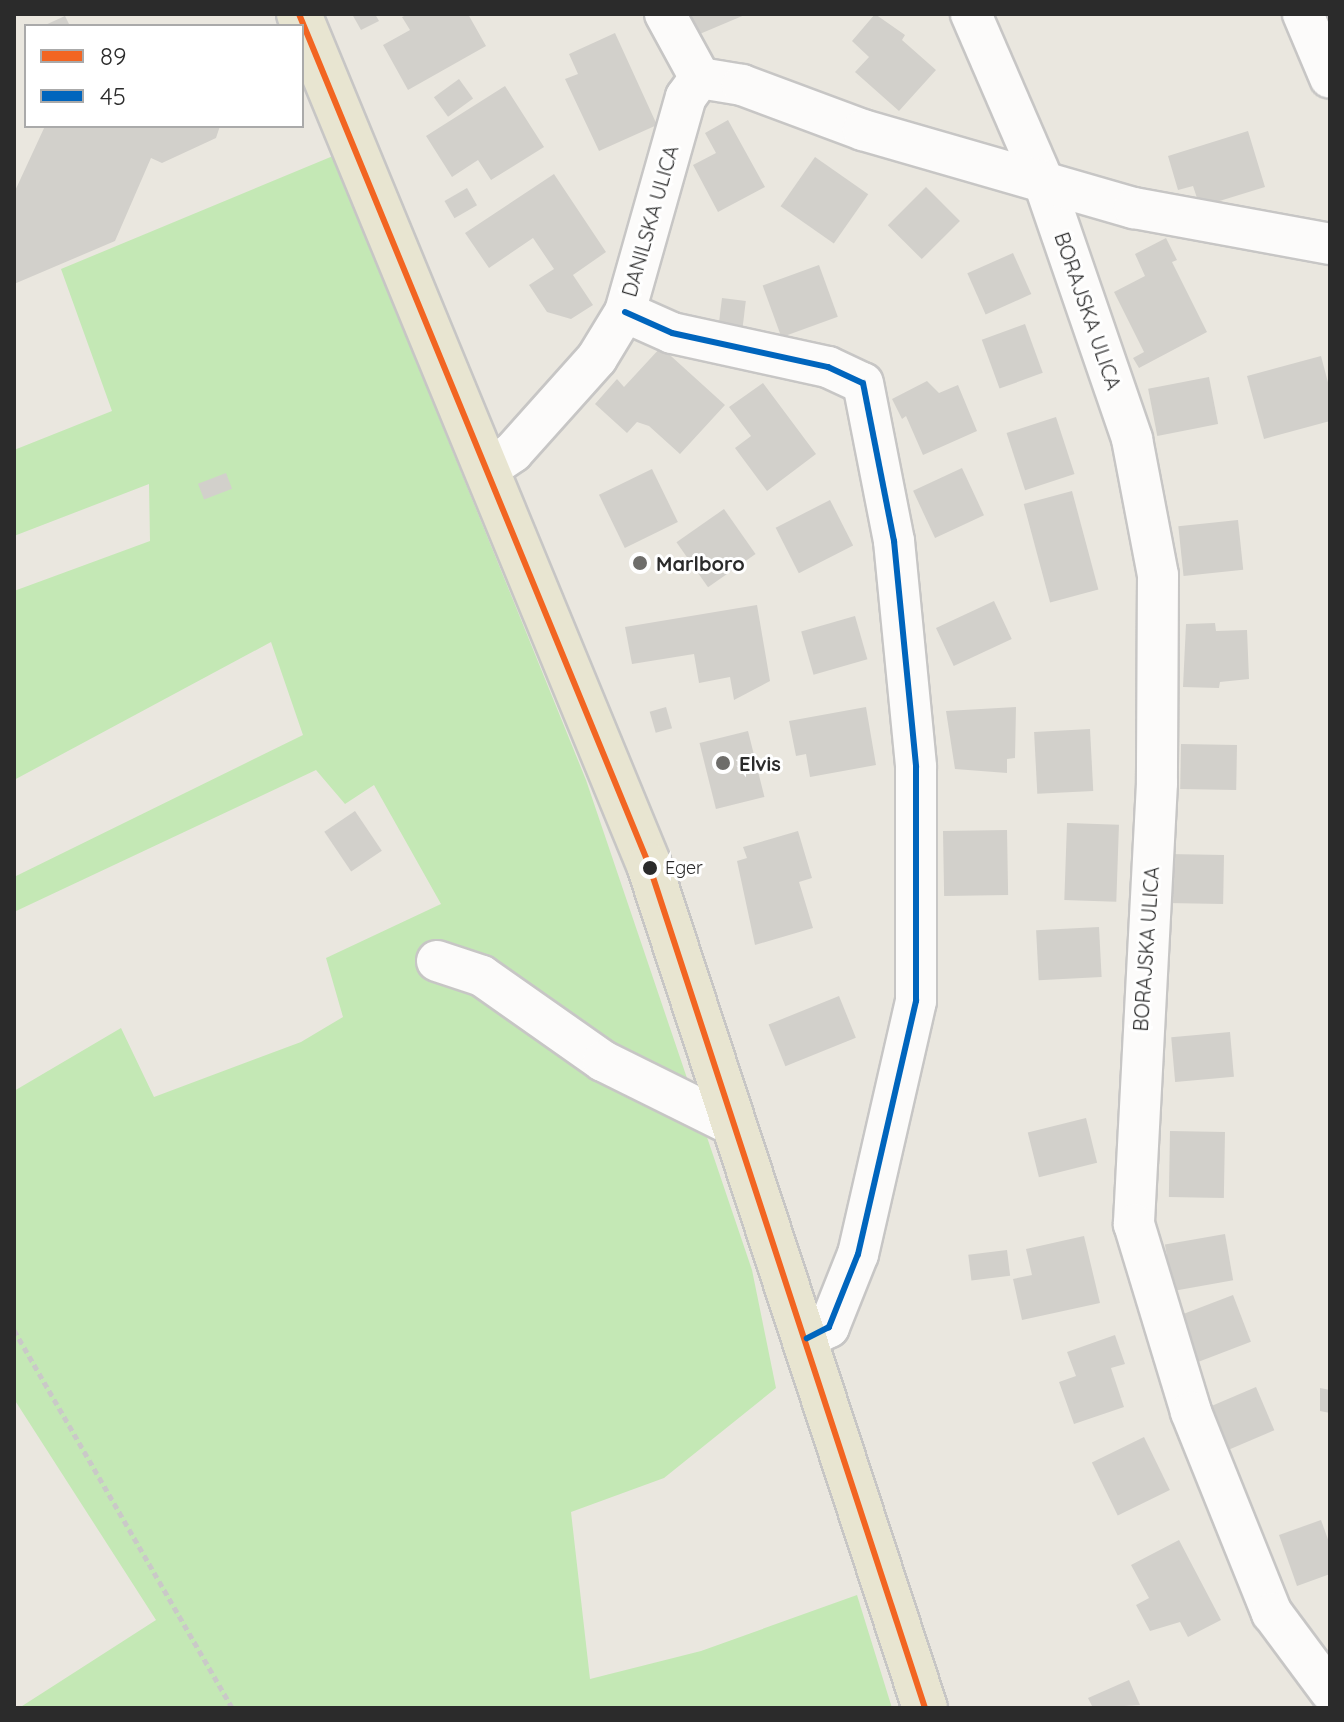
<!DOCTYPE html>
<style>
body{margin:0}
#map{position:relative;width:1344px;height:1722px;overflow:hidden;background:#eae7df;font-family:Quicksand,sans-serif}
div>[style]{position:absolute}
.green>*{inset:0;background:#c4e8b5}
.building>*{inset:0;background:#d2d0cb;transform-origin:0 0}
.path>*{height:5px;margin-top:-2.5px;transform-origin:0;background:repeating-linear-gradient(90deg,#cac9c8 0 6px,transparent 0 10px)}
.roads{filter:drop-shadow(2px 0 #c7c6c5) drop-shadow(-2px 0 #c7c6c5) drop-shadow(0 2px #c7c6c5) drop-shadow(0 -2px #c7c6c5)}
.minor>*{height:40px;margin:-20px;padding:0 20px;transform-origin:20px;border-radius:20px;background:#fcfbfa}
.major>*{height:44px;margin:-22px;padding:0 22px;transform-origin:22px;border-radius:22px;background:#e8e5d1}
.bus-1>*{height:6px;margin:-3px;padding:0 3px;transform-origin:3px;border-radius:3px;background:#f26522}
.bus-2>*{height:6px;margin:-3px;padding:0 3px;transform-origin:3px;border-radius:3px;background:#0065bd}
.dots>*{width:22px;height:22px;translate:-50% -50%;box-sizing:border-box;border:4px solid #fff;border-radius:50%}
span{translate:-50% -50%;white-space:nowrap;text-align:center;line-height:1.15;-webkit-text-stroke:6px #fff;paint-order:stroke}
.bus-label{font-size:18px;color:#2b2b2b}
.left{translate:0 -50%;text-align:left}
.street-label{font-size:20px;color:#2b2b2b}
.poi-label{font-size:20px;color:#2b2b2b;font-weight:700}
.frame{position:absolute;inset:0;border:16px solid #2b2b2b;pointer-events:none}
.legend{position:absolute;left:24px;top:24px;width:280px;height:104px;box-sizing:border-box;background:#fff;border:2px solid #aaa;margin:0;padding:10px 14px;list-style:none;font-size:24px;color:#2b2b2b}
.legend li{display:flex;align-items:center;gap:16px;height:40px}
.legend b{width:40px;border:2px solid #aaa}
</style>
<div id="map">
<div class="green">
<div style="clip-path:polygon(333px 156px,586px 780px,752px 1270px,776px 1388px,664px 1478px,571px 1512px,590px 1679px,701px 1651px,857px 1595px,892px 1708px,19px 1708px,156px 1620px,14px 1399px,14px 1091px,121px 1028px,154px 1097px,301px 1042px,343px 1017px,326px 958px,441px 904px,374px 785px,345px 804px,316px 770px,14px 912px,14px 877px,303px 735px,271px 642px,14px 780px,14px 591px,150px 541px,149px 484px,14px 536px,14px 450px,112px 411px,61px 269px)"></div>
</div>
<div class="building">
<div style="clip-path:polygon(352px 14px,375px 14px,379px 21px,361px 30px)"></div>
<div style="clip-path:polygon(408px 14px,468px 14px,486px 46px,408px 90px,383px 45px,410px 30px,402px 17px)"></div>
<div style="clip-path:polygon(686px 14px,747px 14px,695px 36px)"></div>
<div style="clip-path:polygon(875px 14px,905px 35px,902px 40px,936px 70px,899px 111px,855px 72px,869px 57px,852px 41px)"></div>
<div style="clip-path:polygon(65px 16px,70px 26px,43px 26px)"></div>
<div style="clip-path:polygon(615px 33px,657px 125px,599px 151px,565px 79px,578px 74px,569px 54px)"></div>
<div style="left:459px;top:79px;width:24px;height:31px;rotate:54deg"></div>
<div style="clip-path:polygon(505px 86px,544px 147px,491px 180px,478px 160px,452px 177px,426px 136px)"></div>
<div style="clip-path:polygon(728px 120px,765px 187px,718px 212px,693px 165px,716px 153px,705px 133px)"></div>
<div style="clip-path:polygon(45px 126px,220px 126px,216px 138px,162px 163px,151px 158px,115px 241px,14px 284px,14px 193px)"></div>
<div style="clip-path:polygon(1248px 131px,1265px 187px,1200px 207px,1193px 186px,1178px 190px,1168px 156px)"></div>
<div style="left:815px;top:157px;width:65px;height:60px;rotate:35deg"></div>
<div style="clip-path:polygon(554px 174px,606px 252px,573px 275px,593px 305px,571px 319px,547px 312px,529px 285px,554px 269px,533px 238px,489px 268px,465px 233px)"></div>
<div style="left:926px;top:187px;width:48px;height:54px;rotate:45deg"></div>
<div style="left:467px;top:188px;width:20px;height:26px;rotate:60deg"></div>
<div style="clip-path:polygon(1166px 238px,1177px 260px,1172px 262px,1207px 332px,1139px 368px,1133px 358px,1144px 352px,1114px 292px,1145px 276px,1135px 254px)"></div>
<div style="left:1013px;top:253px;width:45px;height:50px;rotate:66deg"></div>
<div style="left:819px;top:265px;width:55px;height:60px;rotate:70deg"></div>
<div style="left:722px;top:298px;width:24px;height:26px;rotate:7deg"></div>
<div style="left:1025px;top:324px;width:52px;height:46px;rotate:70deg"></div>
<div style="clip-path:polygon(661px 347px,725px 405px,680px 454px,649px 426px,637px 422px,627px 433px,595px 404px,617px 379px,624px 387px)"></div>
<div style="clip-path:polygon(1321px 356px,1330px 390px,1330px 421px,1264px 439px,1247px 376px)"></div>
<div style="left:1209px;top:377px;width:48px;height:62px;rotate:79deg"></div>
<div style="clip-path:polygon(927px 381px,939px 393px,958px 385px,977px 431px,923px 455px,906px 416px,902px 419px,892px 399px)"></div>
<div style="clip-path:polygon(763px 383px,816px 454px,767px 491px,735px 448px,751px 436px,729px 407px)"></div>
<div style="left:1056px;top:417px;width:60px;height:52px;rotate:72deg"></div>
<div style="left:962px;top:468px;width:52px;height:54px;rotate:65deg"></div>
<div style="left:652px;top:469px;width:59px;height:59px;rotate:64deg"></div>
<div style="left:226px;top:473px;width:17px;height:30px;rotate:69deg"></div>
<div style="left:1072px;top:491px;width:102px;height:50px;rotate:75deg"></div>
<div style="left:830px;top:500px;width:51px;height:61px;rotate:63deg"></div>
<div style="left:724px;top:509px;width:55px;height:58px;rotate:55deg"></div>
<div style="left:1238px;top:520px;width:50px;height:60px;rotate:84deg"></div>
<div style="left:994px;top:601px;width:42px;height:64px;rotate:65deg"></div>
<div style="clip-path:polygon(757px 605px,770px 681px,734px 700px,730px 677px,699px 683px,694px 654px,632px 664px,625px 627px)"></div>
<div style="left:855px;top:616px;width:45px;height:56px;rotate:74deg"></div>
<div style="clip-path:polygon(1215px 623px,1216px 631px,1247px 630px,1249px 679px,1220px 682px,1219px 688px,1183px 687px,1186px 624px)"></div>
<div style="left:666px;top:707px;width:22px;height:17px;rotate:74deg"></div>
<div style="clip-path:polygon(866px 707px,876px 765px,810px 777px,806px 754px,796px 756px,789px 721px)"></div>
<div style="clip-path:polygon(1016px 707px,1015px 758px,1007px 759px,1007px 773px,955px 769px,946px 711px)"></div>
<div style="left:1090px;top:729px;width:62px;height:56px;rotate:87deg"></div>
<div style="left:748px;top:731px;width:68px;height:50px;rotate:76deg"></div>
<div style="left:1181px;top:744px;width:56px;height:45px;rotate:1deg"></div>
<div style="left:355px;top:811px;width:48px;height:37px;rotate:56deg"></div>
<div style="left:1067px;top:823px;width:52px;height:77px;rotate:2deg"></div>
<div style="left:1007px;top:830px;width:65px;height:64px;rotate:89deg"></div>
<div style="clip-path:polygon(798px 831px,812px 878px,799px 882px,813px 928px,755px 945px,737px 861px,747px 858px,743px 847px)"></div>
<div style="left:1168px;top:854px;width:56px;height:49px;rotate:1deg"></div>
<div style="left:1099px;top:927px;width:50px;height:63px;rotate:87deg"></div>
<div style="left:839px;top:996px;width:45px;height:76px;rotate:68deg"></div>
<div style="left:1230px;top:1032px;width:45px;height:59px;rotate:85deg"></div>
<div style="left:1086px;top:1118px;width:46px;height:60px;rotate:76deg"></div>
<div style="left:1170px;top:1131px;width:55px;height:66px;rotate:1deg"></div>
<div style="left:1225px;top:1234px;width:47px;height:61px;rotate:80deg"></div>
<div style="clip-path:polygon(1084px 1236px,1100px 1303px,1022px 1320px,1013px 1279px,1032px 1275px,1026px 1249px)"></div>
<div style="left:1007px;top:1250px;width:26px;height:39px;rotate:83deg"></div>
<div style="left:1233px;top:1295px;width:50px;height:56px;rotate:69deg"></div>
<div style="clip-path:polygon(1115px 1335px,1125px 1364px,1111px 1368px,1124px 1407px,1074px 1424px,1059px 1382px,1076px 1376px,1067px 1352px)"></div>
<div style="left:1256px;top:1387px;width:47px;height:49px;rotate:67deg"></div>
<div style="clip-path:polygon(1320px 1388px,1330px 1390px,1330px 1413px,1320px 1411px)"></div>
<div style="left:1144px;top:1437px;width:59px;height:58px;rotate:64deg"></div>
<div style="clip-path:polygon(1321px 1520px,1330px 1545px,1330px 1574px,1297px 1586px,1279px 1535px)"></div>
<div style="clip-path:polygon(1179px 1540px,1221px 1620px,1188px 1637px,1180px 1622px,1150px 1631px,1136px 1605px,1149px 1598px,1131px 1565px)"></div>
<div style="clip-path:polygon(1129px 1680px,1140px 1705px,1093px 1708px,1088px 1698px)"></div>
</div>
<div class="path">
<div style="left:14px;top:1330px;width:436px;rotate:60deg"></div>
</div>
<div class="roads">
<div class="minor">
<div style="left:665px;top:14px;width:73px;rotate:61.3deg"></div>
<div style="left:971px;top:14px;width:181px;rotate:66.6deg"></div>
<div style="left:1043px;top:180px;width:274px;rotate:71deg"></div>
<div style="left:1132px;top:439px;width:138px;rotate:79.2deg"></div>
<div style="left:1158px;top:575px;width:208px;rotate:90.3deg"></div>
<div style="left:1157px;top:783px;width:442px;rotate:93deg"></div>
<div style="left:1134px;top:1224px;width:196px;rotate:73.1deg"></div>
<div style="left:1191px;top:1412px;width:217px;rotate:68.1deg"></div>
<div style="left:1272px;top:1613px;width:97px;rotate:53.4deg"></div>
<div style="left:1303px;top:14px;width:69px;rotate:67.1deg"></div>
<div style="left:700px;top:78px;width:43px;rotate:9.5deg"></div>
<div style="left:742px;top:85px;width:129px;rotate:20.4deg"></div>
<div style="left:863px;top:130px;width:282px;rotate:16.1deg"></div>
<div style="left:1134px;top:208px;width:199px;rotate:10.4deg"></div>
<div style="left:625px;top:312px;width:51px;rotate:24.1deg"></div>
<div style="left:672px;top:333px;width:160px;rotate:12.3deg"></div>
<div style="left:828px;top:367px;width:38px;rotate:25deg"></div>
<div style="left:863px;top:383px;width:161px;rotate:78.9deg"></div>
<div style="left:894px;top:541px;width:227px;rotate:84.4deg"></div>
<div style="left:916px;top:767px;width:234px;rotate:90deg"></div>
<div style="left:916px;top:1001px;width:260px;rotate:102.9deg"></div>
<div style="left:858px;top:1254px;width:79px;rotate:111.7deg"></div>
<div style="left:829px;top:1327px;width:25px;rotate:153deg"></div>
<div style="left:488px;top:469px;width:30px;rotate:-34deg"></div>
<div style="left:513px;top:452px;width:126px;rotate:-48.2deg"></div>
<div style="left:597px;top:358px;width:54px;rotate:-58.7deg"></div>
<div style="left:625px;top:312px;width:223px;rotate:-74.2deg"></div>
<div style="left:686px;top:97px;width:24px;rotate:-54deg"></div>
<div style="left:437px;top:961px;width:47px;rotate:18.4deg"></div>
<div style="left:482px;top:976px;width:148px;rotate:35.1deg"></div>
<div style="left:603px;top:1061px;width:148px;rotate:26.4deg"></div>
</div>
<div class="major">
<div style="left:299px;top:14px;width:920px;rotate:67.64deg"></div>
<div style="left:649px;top:865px;width:887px;rotate:71.87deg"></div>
</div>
</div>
<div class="bus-1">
<div style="left:299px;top:14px;width:920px;rotate:67.64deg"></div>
<div style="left:649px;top:865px;width:887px;rotate:71.87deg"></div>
</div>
<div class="bus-2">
<div style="left:625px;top:312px;width:51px;rotate:24.1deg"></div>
<div style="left:672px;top:333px;width:160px;rotate:12.3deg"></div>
<div style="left:828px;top:367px;width:38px;rotate:25deg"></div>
<div style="left:863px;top:383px;width:161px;rotate:78.9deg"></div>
<div style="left:894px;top:541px;width:227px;rotate:84.4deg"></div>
<div style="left:916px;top:767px;width:234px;rotate:90deg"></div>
<div style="left:916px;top:1001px;width:260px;rotate:102.9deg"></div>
<div style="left:858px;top:1254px;width:79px;rotate:111.7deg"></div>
<div style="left:829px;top:1327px;width:25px;rotate:153deg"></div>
</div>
<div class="dots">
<div style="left:640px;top:563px;background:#6e6d6a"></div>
<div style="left:723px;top:763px;background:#6e6d6a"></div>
<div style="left:650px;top:868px;background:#2b2b2b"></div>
</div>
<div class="bus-label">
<span class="left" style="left:665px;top:868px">Eger</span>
</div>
<div class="street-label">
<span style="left:650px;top:221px;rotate:-74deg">DANILSKA ULICA</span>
<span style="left:1088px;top:311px;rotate:71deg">BORAJSKA ULICA</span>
<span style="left:1146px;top:949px;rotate:-86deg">BORAJSKA ULICA</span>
</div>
<div class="poi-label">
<span class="left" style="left:656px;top:563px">Marlboro</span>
<span class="left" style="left:739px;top:763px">Elvis</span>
</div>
<div class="frame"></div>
<ul class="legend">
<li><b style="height:10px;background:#f26522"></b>89</li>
<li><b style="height:10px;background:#0065bd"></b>45</li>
</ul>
</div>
